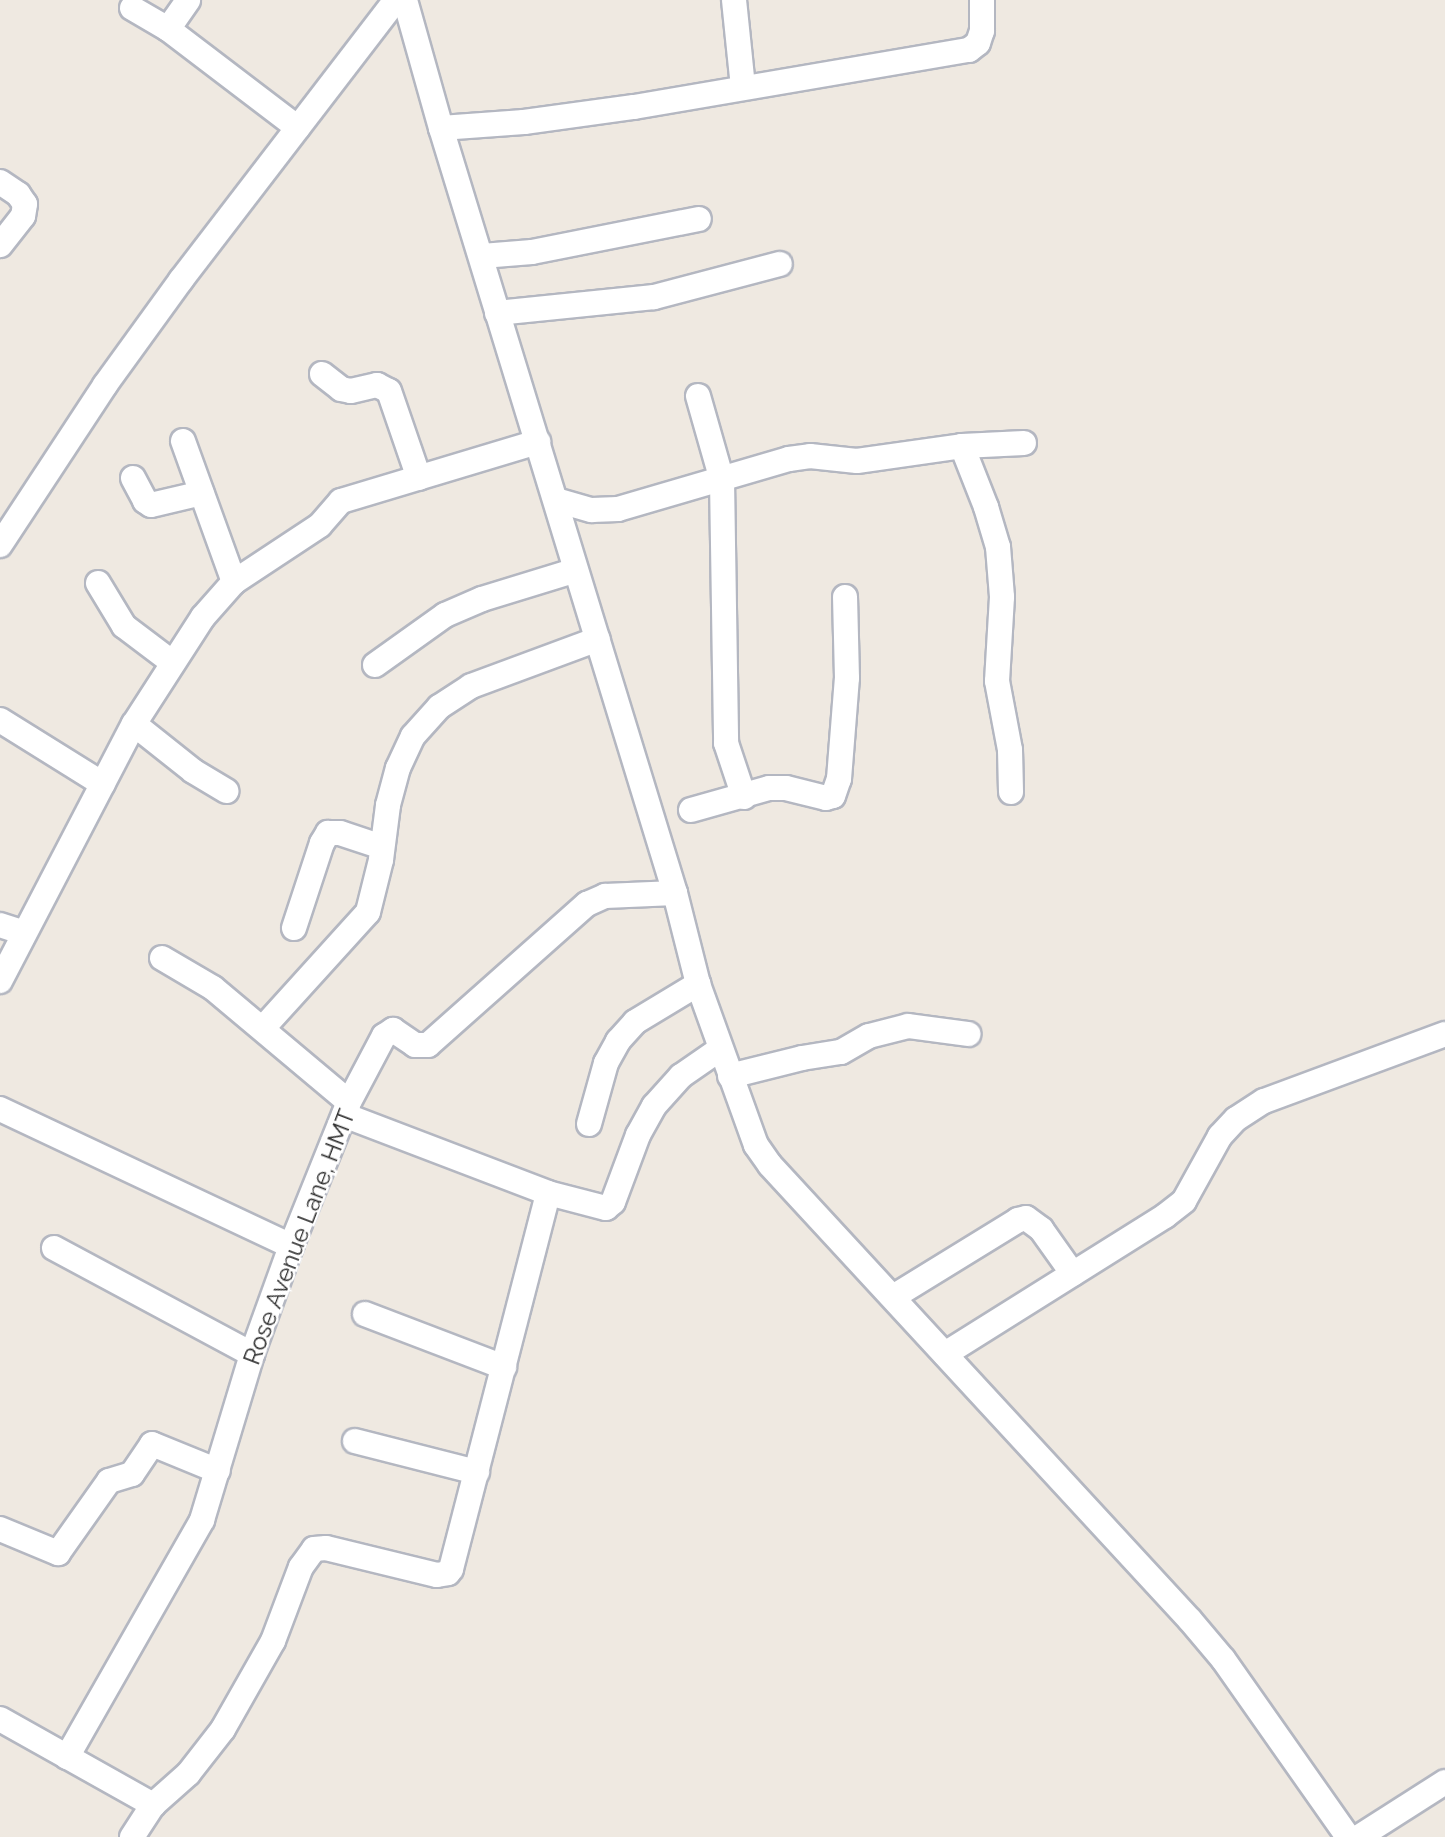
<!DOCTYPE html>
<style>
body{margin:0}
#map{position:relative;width:1445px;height:1837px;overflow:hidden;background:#efe9e1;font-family:Raleway,sans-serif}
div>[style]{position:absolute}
.roads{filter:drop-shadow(2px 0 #b4b7c1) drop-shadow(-2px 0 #b4b7c1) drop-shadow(0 2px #b4b7c1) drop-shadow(0 -2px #b4b7c1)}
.minor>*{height:24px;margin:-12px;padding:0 12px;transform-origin:12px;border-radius:12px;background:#fff}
span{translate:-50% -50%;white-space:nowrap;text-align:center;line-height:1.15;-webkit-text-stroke:5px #fff;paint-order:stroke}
.street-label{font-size:24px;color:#2e2e2e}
</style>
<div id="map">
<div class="roads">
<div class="minor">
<i style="left:405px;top:0;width:133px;rotate:74.3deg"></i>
<i style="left:441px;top:128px;width:800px;rotate:72.99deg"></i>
<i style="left:675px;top:893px;width:94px;rotate:75.8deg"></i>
<i style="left:698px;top:984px;width:171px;rotate:70.2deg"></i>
<i style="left:756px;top:1145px;width:24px;rotate:55deg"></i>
<i style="left:770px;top:1165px;width:619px;rotate:47.29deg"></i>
<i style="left:1190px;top:1620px;width:51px;rotate:49.8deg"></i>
<i style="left:1223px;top:1659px;width:218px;rotate:54.9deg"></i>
<i style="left:734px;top:0;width:87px;rotate:84.1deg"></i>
<i style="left:132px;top:8px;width:42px;rotate:30.3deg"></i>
<i style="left:168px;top:29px;width:163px;rotate:37.3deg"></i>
<i style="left:168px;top:29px;width:35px;rotate:-55deg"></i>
<i style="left:441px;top:128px;width:83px;rotate:-4.1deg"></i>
<i style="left:524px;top:122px;width:111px;rotate:-7.8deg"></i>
<i style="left:634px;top:107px;width:340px;rotate:-9.7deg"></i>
<i style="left:969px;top:50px;width:11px;rotate:-38deg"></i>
<i style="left:978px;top:43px;width:13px;rotate:-72deg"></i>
<i style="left:982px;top:31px;width:31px;rotate:-90deg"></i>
<i style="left:0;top:182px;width:22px;rotate:34deg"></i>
<i style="left:18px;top:194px;width:12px;rotate:55deg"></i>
<i style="left:25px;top:204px;width:12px;rotate:99deg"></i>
<i style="left:23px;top:216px;width:37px;rotate:128deg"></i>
<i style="left:482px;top:256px;width:50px;rotate:-4.6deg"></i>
<i style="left:532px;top:252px;width:170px;rotate:-11.2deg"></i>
<i style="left:497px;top:313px;width:158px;rotate:-5.8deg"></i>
<i style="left:654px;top:297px;width:130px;rotate:-14.7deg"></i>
<i style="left:322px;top:374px;width:24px;rotate:38deg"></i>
<i style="left:341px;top:389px;width:10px;rotate:11deg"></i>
<i style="left:351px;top:391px;width:27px;rotate:-13deg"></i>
<i style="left:377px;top:385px;width:13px;rotate:27deg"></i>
<i style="left:389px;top:391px;width:92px;rotate:71deg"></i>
<i style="left:698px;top:396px;width:87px;rotate:74.1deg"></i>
<i style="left:722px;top:480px;width:263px;rotate:89.1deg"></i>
<i style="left:726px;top:743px;width:57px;rotate:71.6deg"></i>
<i style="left:183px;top:441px;width:150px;rotate:70.1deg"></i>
<i style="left:962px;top:446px;width:66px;rotate:68.5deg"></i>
<i style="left:986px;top:507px;width:42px;rotate:73.3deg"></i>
<i style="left:998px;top:547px;width:50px;rotate:85.4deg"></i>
<i style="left:1002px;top:597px;width:84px;rotate:93.4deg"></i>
<i style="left:997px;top:681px;width:70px;rotate:79.3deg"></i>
<i style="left:1010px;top:750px;width:42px;rotate:88.6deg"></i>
<i style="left:133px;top:478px;width:26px;rotate:62deg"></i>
<i style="left:145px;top:501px;width:7px;rotate:34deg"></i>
<i style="left:151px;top:505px;width:52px;rotate:-13.2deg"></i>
<i style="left:556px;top:500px;width:37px;rotate:16deg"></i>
<i style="left:592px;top:510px;width:26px;rotate:-2deg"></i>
<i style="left:618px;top:509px;width:178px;rotate:-16.3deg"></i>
<i style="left:789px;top:459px;width:21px;rotate:-8deg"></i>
<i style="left:810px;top:456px;width:47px;rotate:6.1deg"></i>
<i style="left:857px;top:461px;width:106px;rotate:-8.1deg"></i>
<i style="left:962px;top:446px;width:62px;rotate:-2.8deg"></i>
<i style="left:0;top:545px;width:191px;rotate:-56.7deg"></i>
<i style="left:105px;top:385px;width:130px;rotate:-54.1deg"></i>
<i style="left:181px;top:280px;width:353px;rotate:-52.5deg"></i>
<i style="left:98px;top:583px;width:50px;rotate:58.8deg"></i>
<i style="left:124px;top:626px;width:61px;rotate:37.1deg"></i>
<i style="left:375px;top:665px;width:86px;rotate:-35.5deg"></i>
<i style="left:445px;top:615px;width:40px;rotate:-23.4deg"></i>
<i style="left:482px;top:599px;width:98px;rotate:-17.1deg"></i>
<i style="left:0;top:720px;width:121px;rotate:31.9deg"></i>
<i style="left:134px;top:724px;width:75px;rotate:38.5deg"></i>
<i style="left:193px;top:771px;width:39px;rotate:31deg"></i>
<i style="left:691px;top:810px;width:81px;rotate:-15.8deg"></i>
<i style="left:769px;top:788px;width:17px"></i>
<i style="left:786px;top:788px;width:41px;rotate:14deg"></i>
<i style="left:826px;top:798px;width:7px;rotate:-16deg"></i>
<i style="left:833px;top:796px;width:18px;rotate:-71deg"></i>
<i style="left:839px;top:779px;width:101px;rotate:-85.5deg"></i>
<i style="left:847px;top:678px;width:81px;rotate:-91.4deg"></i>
<i style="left:0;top:925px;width:25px;rotate:18deg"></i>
<i style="left:294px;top:928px;width:89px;rotate:-71.8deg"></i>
<i style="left:322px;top:843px;width:12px;rotate:-59deg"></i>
<i style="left:328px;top:833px;width:12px"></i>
<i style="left:340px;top:833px;width:44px;rotate:18.4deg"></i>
<i style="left:162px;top:958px;width:59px;rotate:30.5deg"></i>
<i style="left:213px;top:988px;width:177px;rotate:40deg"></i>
<i style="left:0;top:981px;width:290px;rotate:-62.5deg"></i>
<i style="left:134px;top:724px;width:127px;rotate:-57.2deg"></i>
<i style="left:203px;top:617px;width:47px;rotate:-48.5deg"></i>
<i style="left:234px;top:582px;width:103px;rotate:-33.5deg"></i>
<i style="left:320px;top:525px;width:32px;rotate:-49deg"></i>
<i style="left:341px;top:501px;width:206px;rotate:-16.7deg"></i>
<i style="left:263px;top:1028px;width:156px;rotate:-47.8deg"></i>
<i style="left:368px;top:912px;width:54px;rotate:-76deg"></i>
<i style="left:381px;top:860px;width:55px;rotate:-82.7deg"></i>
<i style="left:388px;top:805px;width:38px;rotate:-75deg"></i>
<i style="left:398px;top:768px;width:35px;rotate:-65deg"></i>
<i style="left:413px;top:736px;width:39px;rotate:-48deg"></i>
<i style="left:439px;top:707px;width:38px;rotate:-33deg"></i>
<i style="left:471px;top:686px;width:135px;rotate:-20.3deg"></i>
<i style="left:730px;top:1076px;width:74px;rotate:-14deg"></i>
<i style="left:802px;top:1058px;width:39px;rotate:-9deg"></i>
<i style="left:841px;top:1052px;width:32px;rotate:-30deg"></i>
<i style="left:869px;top:1036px;width:40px;rotate:-14.4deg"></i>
<i style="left:908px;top:1026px;width:61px;rotate:7.6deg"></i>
<i style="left:0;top:1109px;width:322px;rotate:25.2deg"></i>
<i style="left:344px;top:1115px;width:218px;rotate:20.9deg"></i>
<i style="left:548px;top:1193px;width:60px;rotate:14.5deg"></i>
<i style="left:606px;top:1208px;width:9px;rotate:-41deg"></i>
<i style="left:613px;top:1202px;width:72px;rotate:-69.5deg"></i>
<i style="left:638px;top:1135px;width:33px;rotate:-61deg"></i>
<i style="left:654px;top:1106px;width:40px;rotate:-48deg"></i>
<i style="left:681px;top:1076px;width:47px;rotate:-34.7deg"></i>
<i style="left:589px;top:1124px;width:63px;rotate:-74.4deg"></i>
<i style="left:606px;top:1063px;width:25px;rotate:-61deg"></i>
<i style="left:618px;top:1041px;width:25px;rotate:-48deg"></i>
<i style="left:635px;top:1022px;width:74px;rotate:-31.1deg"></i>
<i style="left:54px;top:1248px;width:225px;rotate:28.2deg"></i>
<i style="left:893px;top:1297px;width:147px;rotate:-31.6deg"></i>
<i style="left:1018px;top:1220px;width:8px;rotate:-14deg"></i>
<i style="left:1026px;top:1218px;width:19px;rotate:36deg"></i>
<i style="left:1041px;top:1229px;width:55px;rotate:54.6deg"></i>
<i style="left:365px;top:1314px;width:149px;rotate:20.9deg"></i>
<i style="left:945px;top:1354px;width:260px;rotate:-32.1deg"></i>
<i style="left:1165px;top:1216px;width:24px;rotate:-38deg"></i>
<i style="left:1184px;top:1201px;width:74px;rotate:-61deg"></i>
<i style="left:1220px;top:1136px;width:23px;rotate:-47deg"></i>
<i style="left:1236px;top:1119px;width:33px;rotate:-33deg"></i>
<i style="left:1264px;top:1101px;width:193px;rotate:-20.3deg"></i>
<i style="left:355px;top:1441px;width:126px;rotate:14.3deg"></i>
<i style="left:0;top:1529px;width:63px;rotate:22.5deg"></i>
<i style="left:58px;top:1553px;width:88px;rotate:-54.7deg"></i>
<i style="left:109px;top:1481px;width:24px;rotate:-17deg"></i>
<i style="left:132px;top:1474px;width:36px;rotate:-56deg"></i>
<i style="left:152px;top:1444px;width:71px;rotate:22.2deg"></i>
<i style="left:0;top:1719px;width:176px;rotate:29.3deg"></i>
<i style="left:67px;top:1757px;width:273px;rotate:-60.3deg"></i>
<i style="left:202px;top:1520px;width:173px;rotate:-73.2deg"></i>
<i style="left:252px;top:1354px;width:115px;rotate:-70.1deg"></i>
<i style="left:291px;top:1246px;width:155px;rotate:-68.1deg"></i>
<i style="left:349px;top:1102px;width:75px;rotate:-62.1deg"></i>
<i style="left:384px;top:1036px;width:11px;rotate:-34deg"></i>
<i style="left:393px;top:1030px;width:27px;rotate:34deg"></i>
<i style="left:415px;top:1045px;width:13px"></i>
<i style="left:428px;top:1045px;width:213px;rotate:-41.6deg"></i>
<i style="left:587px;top:904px;width:20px;rotate:-24deg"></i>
<i style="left:605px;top:896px;width:70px;rotate:-2.5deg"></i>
<i style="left:132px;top:1837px;width:38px;rotate:-57deg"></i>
<i style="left:153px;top:1805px;width:47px;rotate:-41.5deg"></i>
<i style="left:188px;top:1774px;width:57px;rotate:-52.1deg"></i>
<i style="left:223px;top:1729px;width:101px;rotate:-60.4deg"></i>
<i style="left:273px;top:1641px;width:79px;rotate:-69.3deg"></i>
<i style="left:301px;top:1567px;width:22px;rotate:-54deg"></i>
<i style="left:314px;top:1549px;width:12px;rotate:-5deg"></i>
<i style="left:326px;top:1548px;width:114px;rotate:13.7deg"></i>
<i style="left:437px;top:1575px;width:11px;rotate:-10deg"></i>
<i style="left:448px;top:1573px;width:5px;rotate:-53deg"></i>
<i style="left:451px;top:1569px;width:388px;rotate:-75.5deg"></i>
<i style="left:1359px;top:1837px;width:102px;rotate:-32.6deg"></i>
</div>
</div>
<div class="street-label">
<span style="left:299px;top:1237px;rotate:-69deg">Rose Avenue Lane, HMT</span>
</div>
</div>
